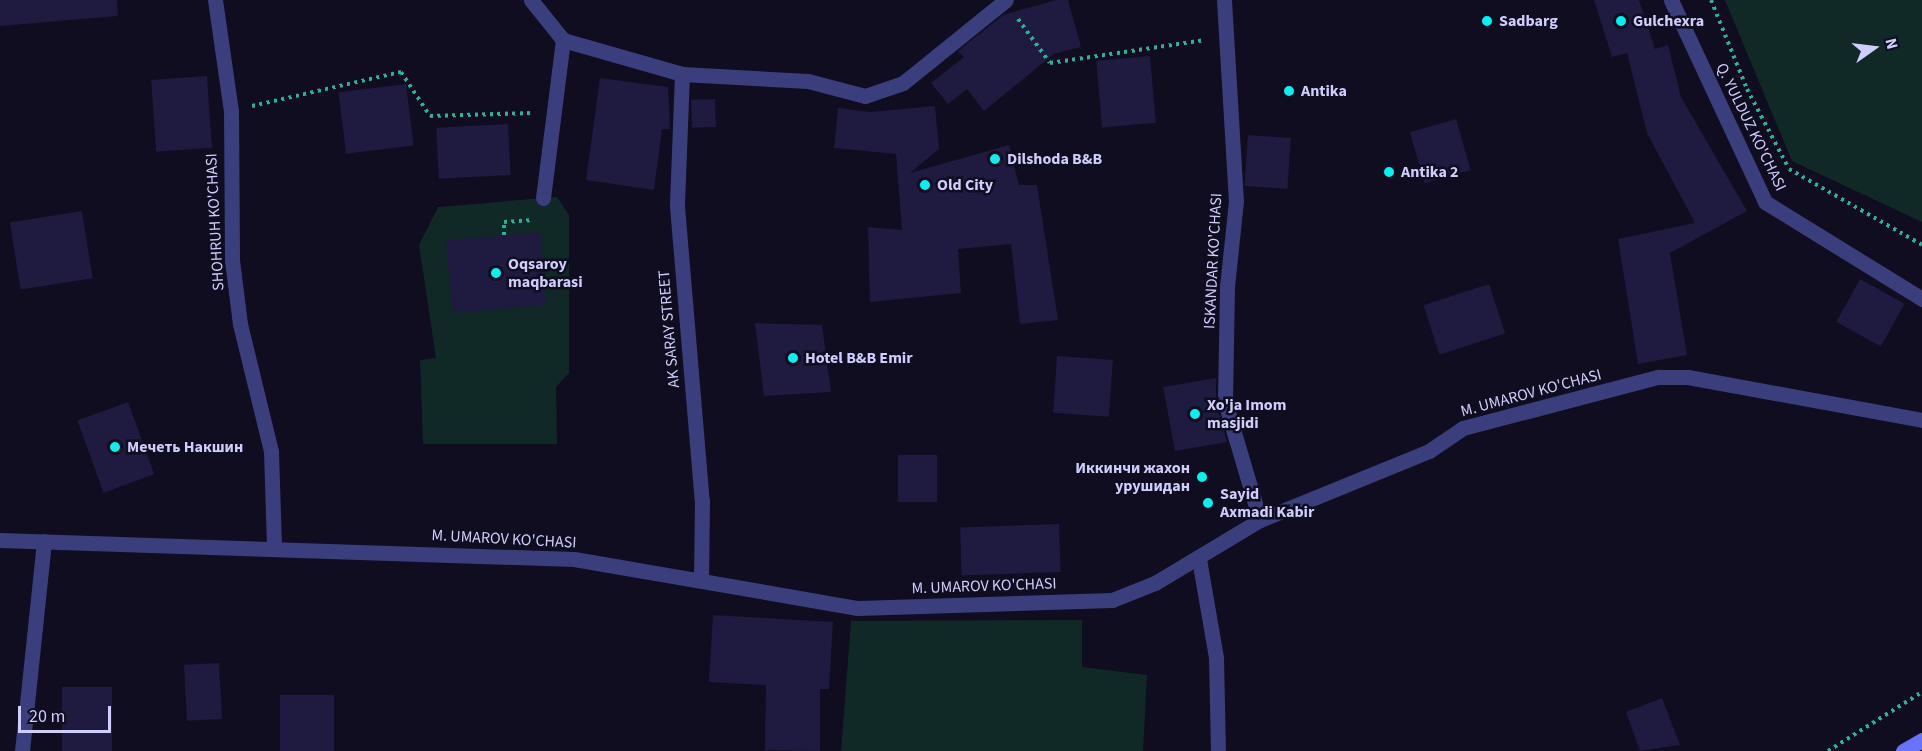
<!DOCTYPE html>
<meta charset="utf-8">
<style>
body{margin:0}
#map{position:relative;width:1922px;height:751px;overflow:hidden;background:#0f0d1f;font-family:"Source Sans 3",sans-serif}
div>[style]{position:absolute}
.green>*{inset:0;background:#112926}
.building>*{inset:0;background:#1e1a40;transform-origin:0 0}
.path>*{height:4px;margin-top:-2px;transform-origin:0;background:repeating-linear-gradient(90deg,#31ad99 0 3px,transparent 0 7.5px)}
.lane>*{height:15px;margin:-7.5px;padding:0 7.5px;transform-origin:7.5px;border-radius:7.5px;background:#3a3e7d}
.street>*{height:15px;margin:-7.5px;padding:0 7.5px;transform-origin:7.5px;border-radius:7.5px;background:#3a3e7d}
.secondary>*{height:15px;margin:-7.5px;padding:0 7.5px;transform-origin:7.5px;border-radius:7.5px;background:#6873fa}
.dots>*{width:16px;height:16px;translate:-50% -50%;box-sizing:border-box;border:3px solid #0f0d1f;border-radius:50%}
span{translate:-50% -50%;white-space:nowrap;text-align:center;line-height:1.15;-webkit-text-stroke:5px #0f0d1f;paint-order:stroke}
.poi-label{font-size:16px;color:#cecdfd;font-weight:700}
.left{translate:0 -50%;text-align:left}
.right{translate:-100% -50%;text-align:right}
.street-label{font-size:16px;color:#cecdfd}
.north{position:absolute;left:1844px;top:18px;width:60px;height:60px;-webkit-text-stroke:4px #0f0d1f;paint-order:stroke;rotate:76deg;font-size:16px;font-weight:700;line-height:24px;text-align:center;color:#cecdfd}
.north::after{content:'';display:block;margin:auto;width:21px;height:27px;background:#cecdfd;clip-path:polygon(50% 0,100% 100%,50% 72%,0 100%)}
.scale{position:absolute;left:18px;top:706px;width:93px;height:27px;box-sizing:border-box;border:3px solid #cecdfd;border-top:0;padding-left:8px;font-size:18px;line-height:21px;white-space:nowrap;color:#cecdfd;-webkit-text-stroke:4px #0f0d1f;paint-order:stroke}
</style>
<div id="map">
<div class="green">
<i style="clip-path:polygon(1725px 0,1922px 0,1922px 222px,1792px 161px)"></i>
<i style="clip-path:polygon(557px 197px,569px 215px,569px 373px,556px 387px,557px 444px,423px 444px,420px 360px,436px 358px,419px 245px,438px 207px)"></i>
<i style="clip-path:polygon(1082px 620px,1082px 667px,1147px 675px,1143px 751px,841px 751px,851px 621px)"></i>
</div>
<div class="building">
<i style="clip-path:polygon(0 0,117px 0,118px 16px,0 26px)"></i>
<i style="clip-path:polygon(1056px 0,1068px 0,1081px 47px,1054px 54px,984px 111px,967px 89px,948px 104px,931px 83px,964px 57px,958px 51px,1003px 15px)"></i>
<i style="clip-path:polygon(1594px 0,1639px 0,1655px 49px,1668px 45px,1681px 97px,1747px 211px,1670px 253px,1687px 355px,1638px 364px,1618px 239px,1695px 223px,1647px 133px,1627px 53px,1612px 57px)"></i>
<i style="left:1150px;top:56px;width:67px;height:54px;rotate:85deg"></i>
<i style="left:207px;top:76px;width:72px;height:56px;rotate:86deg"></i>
<i style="clip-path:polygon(600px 78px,668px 87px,670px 129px,662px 129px,654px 190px,586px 180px)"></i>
<i style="left:406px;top:84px;width:62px;height:68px;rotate:83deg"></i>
<i style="left:715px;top:99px;width:28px;height:24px;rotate:88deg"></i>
<i style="clip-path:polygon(935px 106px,939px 149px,910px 173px,1009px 145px,1019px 185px,1037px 185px,1058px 320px,1020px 324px,1011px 244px,958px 249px,961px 293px,870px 302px,868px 227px,902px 230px,896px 154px,834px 148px,838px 108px,870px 112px)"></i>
<i style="left:1456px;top:119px;width:53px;height:48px;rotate:74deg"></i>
<i style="left:508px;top:124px;width:51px;height:72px;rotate:87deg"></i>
<i style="left:1248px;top:135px;width:43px;height:51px;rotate:4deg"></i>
<i style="left:82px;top:211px;width:68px;height:73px;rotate:81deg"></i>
<i style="left:540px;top:232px;width:73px;height:94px;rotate:85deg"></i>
<i style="left:1860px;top:279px;width:51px;height:49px;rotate:29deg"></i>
<i style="left:1489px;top:284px;width:52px;height:69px;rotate:72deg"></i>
<i style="clip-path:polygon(755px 323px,822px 325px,831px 392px,764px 396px)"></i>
<i style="left:1057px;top:356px;width:56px;height:57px;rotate:4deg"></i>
<i style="clip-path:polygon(1216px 378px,1216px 404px,1227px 442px,1175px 451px,1163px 387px)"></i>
<i style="left:128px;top:402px;width:77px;height:54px;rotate:70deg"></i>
<i style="left:937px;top:455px;width:47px;height:39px;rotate:90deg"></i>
<i style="left:1059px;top:524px;width:48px;height:99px;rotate:88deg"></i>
<i style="clip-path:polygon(713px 615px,833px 622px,829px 689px,820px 689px,820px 751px,765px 750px,766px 685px,709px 682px)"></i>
<i style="left:219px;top:663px;width:56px;height:35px;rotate:87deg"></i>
<i style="left:62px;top:687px;width:50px;height:64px"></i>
<i style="left:280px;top:695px;width:54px;height:56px"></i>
<i style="clip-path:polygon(1662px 698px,1680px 745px,1640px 751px,1626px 712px)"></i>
</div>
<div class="path">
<i style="left:1711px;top:0;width:96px;rotate:68deg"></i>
<i style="left:1747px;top:89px;width:90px;rotate:62.3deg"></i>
<i style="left:1789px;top:169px;width:153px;rotate:29.7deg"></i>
<i style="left:1018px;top:19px;width:54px;rotate:54deg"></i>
<i style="left:1050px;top:63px;width:157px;rotate:-8.4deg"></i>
<i style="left:252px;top:106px;width:153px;rotate:-12.9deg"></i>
<i style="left:401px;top:72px;width:53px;rotate:56.6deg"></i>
<i style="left:430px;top:116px;width:102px;rotate:-1.7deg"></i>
<i style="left:504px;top:235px;width:13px;rotate:-90deg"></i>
<i style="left:504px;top:222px;width:29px;rotate:-4deg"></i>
<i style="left:1828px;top:751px;width:111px;rotate:-32.1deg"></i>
</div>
<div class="lane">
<i style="left:543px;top:198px;width:159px;rotate:-82.8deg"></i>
</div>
<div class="street">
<i style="left:215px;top:0;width:112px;rotate:81.8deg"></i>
<i style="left:231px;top:111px;width:149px;rotate:89.6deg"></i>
<i style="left:232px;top:260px;width:64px;rotate:82.9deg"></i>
<i style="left:240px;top:324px;width:131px;rotate:76.3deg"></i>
<i style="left:271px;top:451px;width:96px;rotate:88.2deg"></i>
<i style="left:531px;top:0;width:51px;rotate:51.3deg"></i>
<i style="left:563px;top:40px;width:124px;rotate:15.9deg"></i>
<i style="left:682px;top:74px;width:126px;rotate:3.2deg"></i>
<i style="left:808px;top:81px;width:59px;rotate:14.7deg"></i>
<i style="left:865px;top:96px;width:40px;rotate:-18.9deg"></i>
<i style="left:903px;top:83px;width:132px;rotate:-38.9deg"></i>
<i style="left:1224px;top:0;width:201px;rotate:86.6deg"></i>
<i style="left:1236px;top:201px;width:85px;rotate:96deg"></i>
<i style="left:1227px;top:286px;width:116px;rotate:91deg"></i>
<i style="left:1225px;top:402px;width:123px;rotate:73.5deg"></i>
<i style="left:1671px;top:0;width:223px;rotate:65deg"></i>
<i style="left:1765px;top:202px;width:185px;rotate:31.7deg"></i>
<i style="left:682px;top:74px;width:132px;rotate:92.2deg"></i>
<i style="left:677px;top:206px;width:296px;rotate:85.2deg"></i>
<i style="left:702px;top:501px;width:79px;rotate:90.7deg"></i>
<i style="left:0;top:540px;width:574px;rotate:1.9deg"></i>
<i style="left:574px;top:559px;width:288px;rotate:9.8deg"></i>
<i style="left:858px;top:608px;width:254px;rotate:-1.8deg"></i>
<i style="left:1112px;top:600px;width:46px;rotate:-21.6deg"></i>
<i style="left:1155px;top:583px;width:122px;rotate:-31deg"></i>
<i style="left:1260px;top:520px;width:183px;rotate:-22.2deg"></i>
<i style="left:1429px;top:451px;width:41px;rotate:-34.1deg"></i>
<i style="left:1463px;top:428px;width:202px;rotate:-14.7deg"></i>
<i style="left:1658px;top:377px;width:30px"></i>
<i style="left:1688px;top:377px;width:238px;rotate:10.4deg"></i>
<i style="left:1199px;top:559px;width:99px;rotate:80.2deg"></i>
<i style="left:1216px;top:657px;width:94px;rotate:88.8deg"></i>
<i style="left:22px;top:751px;width:211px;rotate:-84deg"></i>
</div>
<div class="secondary">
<i style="left:1903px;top:751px;width:22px;rotate:-30deg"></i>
</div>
<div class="dots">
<i style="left:1487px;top:21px;background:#08efef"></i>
<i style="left:1621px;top:21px;background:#08efef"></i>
<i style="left:1289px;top:91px;background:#08efef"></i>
<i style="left:995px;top:159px;background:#08efef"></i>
<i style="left:1389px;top:172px;background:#08efef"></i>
<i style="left:925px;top:185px;background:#08efef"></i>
<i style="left:496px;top:273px;background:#08efef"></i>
<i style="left:793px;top:358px;background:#08efef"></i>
<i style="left:1195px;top:414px;background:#08efef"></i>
<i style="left:115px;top:447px;background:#08efef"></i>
<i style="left:1202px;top:477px;background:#08efef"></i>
<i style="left:1208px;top:503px;background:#08efef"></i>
</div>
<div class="poi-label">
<span class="left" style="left:1499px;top:21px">Sadbarg</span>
<span class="left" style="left:1633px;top:21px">Gulchexra</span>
<span class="left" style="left:1301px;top:91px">Antika</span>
<span class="left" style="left:1007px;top:159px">Dilshoda B&amp;B</span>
<span class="left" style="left:1401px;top:172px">Antika 2</span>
<span class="left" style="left:937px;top:185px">Old City</span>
<span class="left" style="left:508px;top:273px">Oqsaroy<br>maqbarasi</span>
<span class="left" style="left:805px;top:358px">Hotel B&amp;B Emir</span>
<span class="left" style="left:1207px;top:414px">Xo'ja Imom<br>masjidi</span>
<span class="left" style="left:127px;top:447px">Мечеть Накшин</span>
<span class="right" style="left:1190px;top:477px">Иккинчи жахон<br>урушидан</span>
<span class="left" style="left:1220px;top:503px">Sayid<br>Axmadi Kabir</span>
</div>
<div class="street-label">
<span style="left:1751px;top:127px;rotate:64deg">Q. YULDUZ KO'CHASI</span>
<span style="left:215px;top:222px;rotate:-93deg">SHOHRUH KO'CHASI</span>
<span style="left:1213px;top:261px;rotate:-87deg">ISKANDAR KO'CHASI</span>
<span style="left:669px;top:329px;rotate:-95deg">AK SARAY STREET</span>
<span style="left:1531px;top:393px;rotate:-15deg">M. UMAROV KO'CHASI</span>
<span style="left:504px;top:539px;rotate:3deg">M. UMAROV KO'CHASI</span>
<span style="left:984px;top:586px;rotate:-2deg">M. UMAROV KO'CHASI</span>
</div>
<div class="north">N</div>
<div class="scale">20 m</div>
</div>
